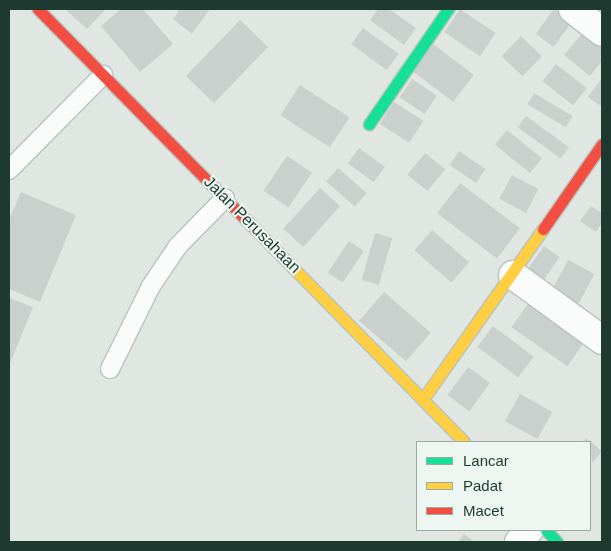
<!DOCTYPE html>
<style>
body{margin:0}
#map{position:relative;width:611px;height:551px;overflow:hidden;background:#e0e7e3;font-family:Helvetica,sans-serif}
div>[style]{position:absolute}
.building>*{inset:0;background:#cad0cd;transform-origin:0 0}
.roads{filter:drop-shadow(1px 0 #b9c4bf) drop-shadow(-1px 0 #b9c4bf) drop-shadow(0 1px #b9c4bf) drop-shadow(0 -1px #b9c4bf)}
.lane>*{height:18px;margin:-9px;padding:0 9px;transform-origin:9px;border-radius:9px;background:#fafbfb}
.street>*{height:28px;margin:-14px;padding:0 14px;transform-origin:14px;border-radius:14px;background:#fafbfb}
.fast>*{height:11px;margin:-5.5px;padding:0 5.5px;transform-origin:5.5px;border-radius:5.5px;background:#16e098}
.slow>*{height:11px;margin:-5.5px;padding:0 5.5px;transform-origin:5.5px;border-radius:5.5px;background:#ffcf43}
.jam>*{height:11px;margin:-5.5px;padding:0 5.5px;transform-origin:5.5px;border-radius:5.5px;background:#f24e42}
span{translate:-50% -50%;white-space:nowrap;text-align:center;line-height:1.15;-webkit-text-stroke:4px #edf6f1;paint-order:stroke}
.street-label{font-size:16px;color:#1e3930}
.frame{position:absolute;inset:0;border:10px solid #1e3930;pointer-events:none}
.legend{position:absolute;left:416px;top:441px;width:175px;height:90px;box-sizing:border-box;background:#edf6f1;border:1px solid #9aaaa4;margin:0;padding:6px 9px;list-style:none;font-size:15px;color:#1e3930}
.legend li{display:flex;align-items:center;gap:10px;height:25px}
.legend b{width:25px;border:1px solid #9aaaa4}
</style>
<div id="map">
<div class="building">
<i style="clip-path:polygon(65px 9px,106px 9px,87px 29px)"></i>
<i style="clip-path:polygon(121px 9px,143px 9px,173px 44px,140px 72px,101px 26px)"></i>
<i style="clip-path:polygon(180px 9px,210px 9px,192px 34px,173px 19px)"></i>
<i style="clip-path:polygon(378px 9px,389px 9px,416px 28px,404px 45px,370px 20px)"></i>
<i style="left:460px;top:9px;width:43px;height:28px;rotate:34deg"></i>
<i style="left:554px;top:9px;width:22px;height:31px;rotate:36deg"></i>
<i style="left:240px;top:20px;width:39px;height:78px;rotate:44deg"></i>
<i style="left:363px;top:28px;width:44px;height:20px;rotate:36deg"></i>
<i style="clip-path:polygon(585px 30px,602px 44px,602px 61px,590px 76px,564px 55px)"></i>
<i style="left:521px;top:36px;width:29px;height:28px;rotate:44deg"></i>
<i style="left:433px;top:44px;width:51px;height:34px;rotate:37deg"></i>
<i style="left:556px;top:64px;width:39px;height:22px;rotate:38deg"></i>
<i style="clip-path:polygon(602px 78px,602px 107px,588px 97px)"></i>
<i style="left:412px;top:79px;width:30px;height:22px;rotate:34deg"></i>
<i style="left:300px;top:85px;width:59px;height:36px;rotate:33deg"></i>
<i style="left:534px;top:93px;width:45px;height:13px;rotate:31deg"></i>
<i style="left:394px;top:102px;width:35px;height:26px;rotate:33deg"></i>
<i style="left:526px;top:116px;width:53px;height:14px;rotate:36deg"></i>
<i style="left:507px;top:130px;width:45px;height:19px;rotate:39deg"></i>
<i style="left:359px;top:148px;width:32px;height:19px;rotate:36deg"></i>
<i style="left:459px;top:151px;width:32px;height:17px;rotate:34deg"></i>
<i style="left:425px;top:153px;width:26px;height:28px;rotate:39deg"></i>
<i style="left:287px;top:156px;width:30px;height:42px;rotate:34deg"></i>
<i style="left:338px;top:168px;width:38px;height:18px;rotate:41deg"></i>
<i style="left:512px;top:175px;width:30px;height:27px;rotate:28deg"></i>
<i style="left:460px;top:183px;width:75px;height:38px;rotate:37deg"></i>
<i style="left:320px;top:188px;width:27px;height:55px;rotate:42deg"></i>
<i style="clip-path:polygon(21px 192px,76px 215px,40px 302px,9px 289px,9px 220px)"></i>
<i style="clip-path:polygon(591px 206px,602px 213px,602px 223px,596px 232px,580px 221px)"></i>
<i style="left:432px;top:230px;width:49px;height:27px;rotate:41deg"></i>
<i style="left:375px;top:233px;width:18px;height:49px;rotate:16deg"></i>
<i style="left:349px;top:241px;width:18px;height:38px;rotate:34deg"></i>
<i style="left:544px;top:246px;width:19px;height:33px;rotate:35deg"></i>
<i style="left:568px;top:260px;width:30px;height:36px;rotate:28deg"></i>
<i style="left:384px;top:292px;width:62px;height:38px;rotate:41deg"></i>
<i style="clip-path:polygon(9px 298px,33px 307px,9px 366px)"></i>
<i style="left:530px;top:301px;width:68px;height:32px;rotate:35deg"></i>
<i style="left:493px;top:326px;width:51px;height:26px;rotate:37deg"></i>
<i style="left:468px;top:367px;width:27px;height:35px;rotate:36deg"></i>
<i style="left:520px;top:394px;width:37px;height:31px;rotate:29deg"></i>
<i style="clip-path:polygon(586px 438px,602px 451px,592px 463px,590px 442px,582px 442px)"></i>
<i style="clip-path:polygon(464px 534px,474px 542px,458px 542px)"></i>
</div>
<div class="roads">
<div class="lane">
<i style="left:9px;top:170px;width:134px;rotate:-45.3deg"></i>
<i style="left:110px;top:369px;width:93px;rotate:-63.7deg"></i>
<i style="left:151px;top:286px;width:48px;rotate:-56deg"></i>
<i style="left:178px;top:246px;width:67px;rotate:-45.6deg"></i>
</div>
<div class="street">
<i style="left:573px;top:9px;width:37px;rotate:38deg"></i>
<i style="left:513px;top:275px;width:110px;rotate:36.1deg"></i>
<i style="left:519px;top:542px;width:16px;rotate:-50deg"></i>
</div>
<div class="fast">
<i style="left:369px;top:124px;width:140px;rotate:-55.5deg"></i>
<i style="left:546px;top:530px;width:16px;rotate:47deg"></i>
</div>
<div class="slow">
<i style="left:255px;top:229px;width:298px;rotate:45.5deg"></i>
<i style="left:423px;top:399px;width:208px;rotate:-54.8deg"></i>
</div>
<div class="jam">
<i style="left:38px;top:9px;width:309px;rotate:45.4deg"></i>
<i style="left:543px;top:229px;width:103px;rotate:-55.2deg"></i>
</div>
</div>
<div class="street-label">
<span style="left:252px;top:225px;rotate:45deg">Jalan Perusahaan</span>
</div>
<div class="frame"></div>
<ul class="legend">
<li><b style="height:6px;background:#16e098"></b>Lancar</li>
<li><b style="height:6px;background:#ffcf43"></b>Padat</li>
<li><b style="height:6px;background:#f24e42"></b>Macet</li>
</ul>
</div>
